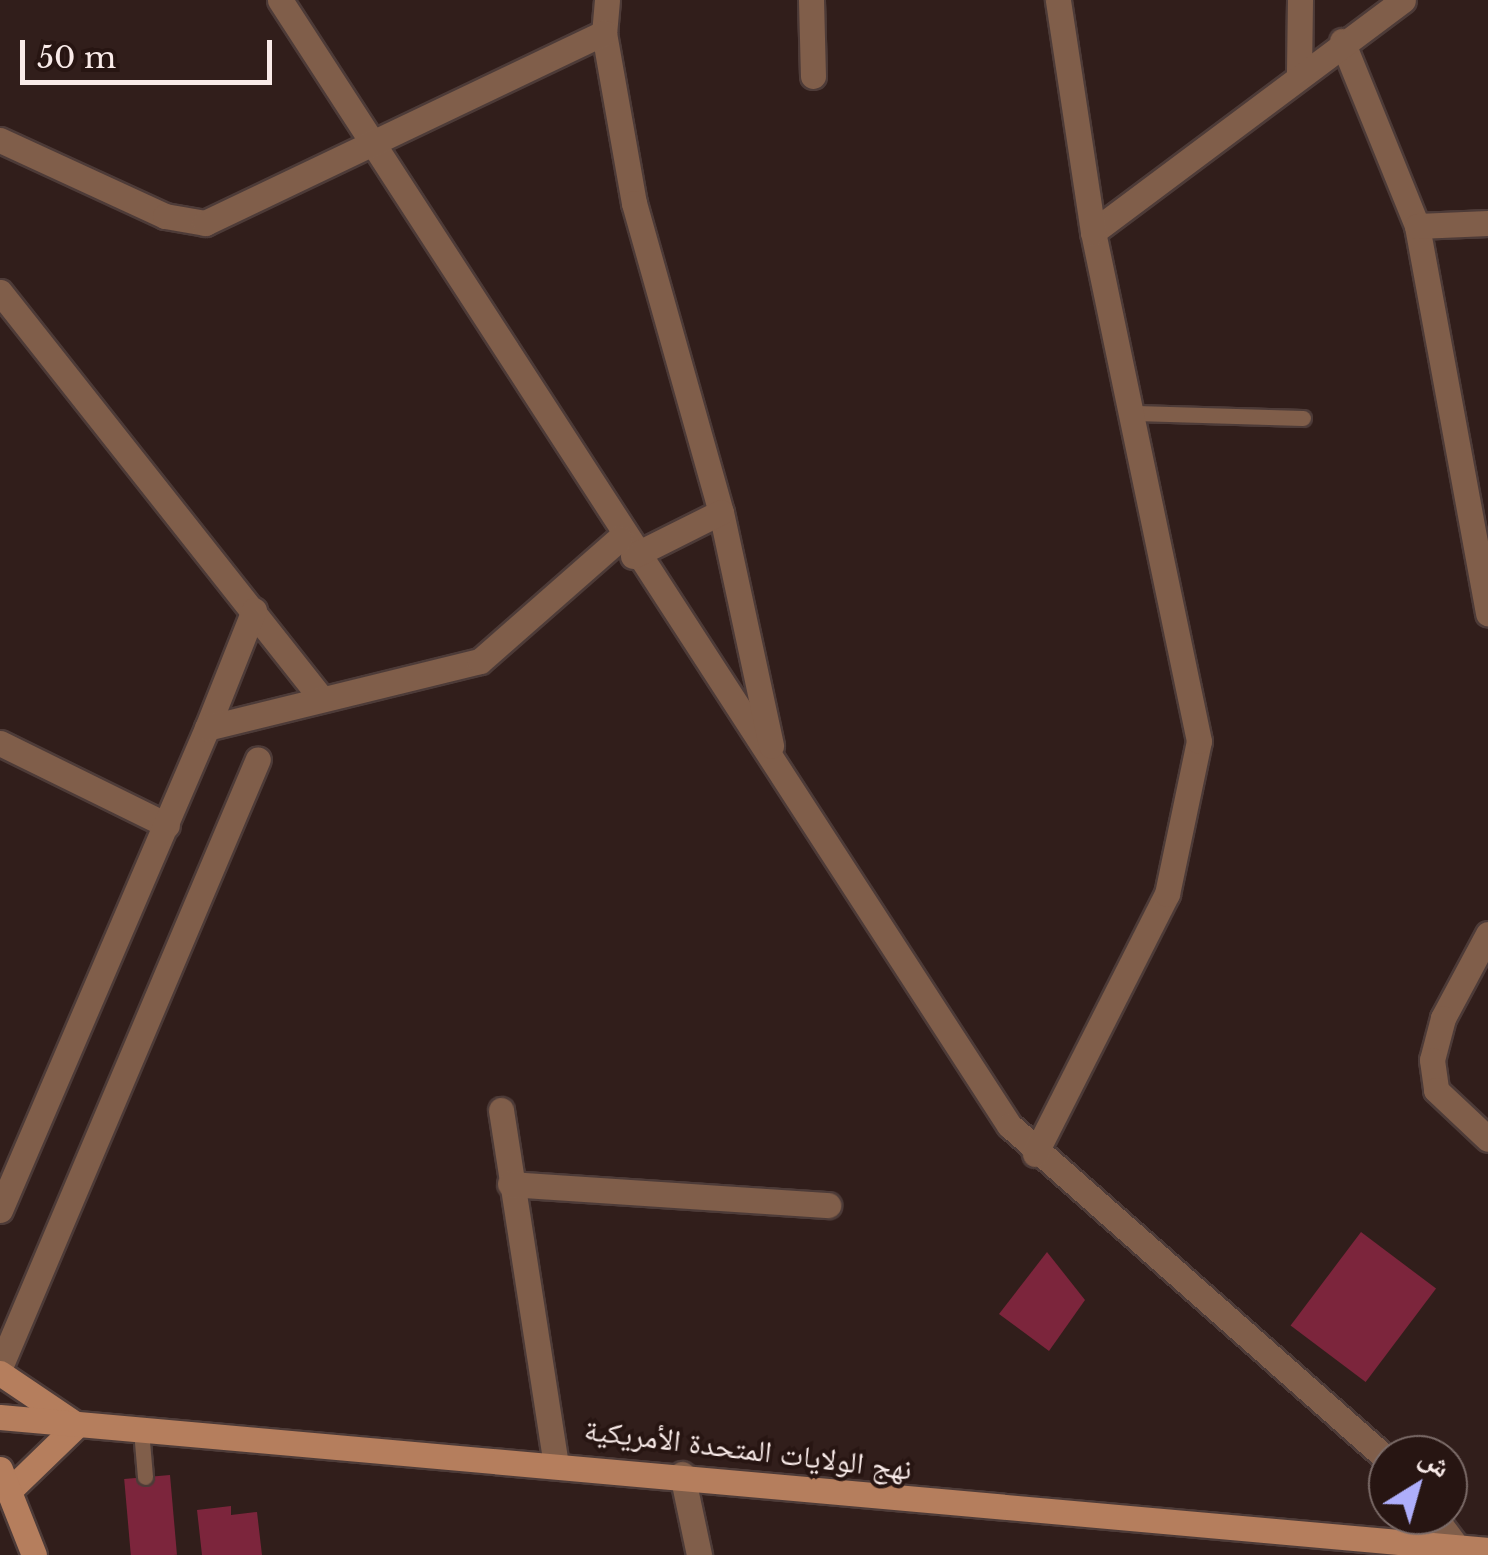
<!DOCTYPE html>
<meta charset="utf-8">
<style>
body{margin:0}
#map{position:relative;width:1488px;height:1555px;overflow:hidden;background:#311e1b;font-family:"Libre Baskerville","Noto Naskh Arabic",serif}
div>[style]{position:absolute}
.building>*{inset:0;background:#7c253c;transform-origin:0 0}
.roads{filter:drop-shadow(2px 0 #4d3b38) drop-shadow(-2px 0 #4d3b38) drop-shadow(0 2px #4d3b38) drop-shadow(0 -2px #4d3b38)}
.lane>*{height:15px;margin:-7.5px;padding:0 7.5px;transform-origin:7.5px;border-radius:7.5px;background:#805e4a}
.street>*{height:25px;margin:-12.5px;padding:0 12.5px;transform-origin:12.5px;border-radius:12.5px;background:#805e4a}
.secondary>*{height:25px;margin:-12.5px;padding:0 12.5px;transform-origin:12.5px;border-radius:12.5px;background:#b57e5d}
span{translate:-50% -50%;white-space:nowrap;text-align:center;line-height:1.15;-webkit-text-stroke:8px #271512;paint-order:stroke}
.street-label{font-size:30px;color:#f9ebe9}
.north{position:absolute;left:1368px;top:1435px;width:100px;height:100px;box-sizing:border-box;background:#271512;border:2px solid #7b6b68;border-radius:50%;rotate:37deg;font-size:28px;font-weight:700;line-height:40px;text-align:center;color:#f9ebe9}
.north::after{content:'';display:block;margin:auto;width:35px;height:45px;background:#aeaefb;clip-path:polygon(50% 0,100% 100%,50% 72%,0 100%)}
.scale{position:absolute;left:20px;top:40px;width:252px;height:45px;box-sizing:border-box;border:5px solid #f9ebe9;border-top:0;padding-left:12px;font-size:30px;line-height:35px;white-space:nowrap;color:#f9ebe9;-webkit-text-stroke:8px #271512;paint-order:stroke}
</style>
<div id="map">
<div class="building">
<i style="left:1361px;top:1232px;width:94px;height:117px;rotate:37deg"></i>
<i style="clip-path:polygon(1047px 1252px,1085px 1300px,1049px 1351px,999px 1314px)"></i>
<i style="left:170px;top:1475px;width:80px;height:46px;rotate:85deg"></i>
<i style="clip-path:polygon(231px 1506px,231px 1515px,257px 1512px,262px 1555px,202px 1555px,197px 1510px)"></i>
</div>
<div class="roads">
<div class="lane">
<i style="left:1135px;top:413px;width:168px;rotate:1.7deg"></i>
<i style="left:141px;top:1430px;width:47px;rotate:85.1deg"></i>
</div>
<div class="street">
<i style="left:280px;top:0;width:1341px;rotate:57.06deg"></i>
<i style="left:1009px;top:1125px;width:506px;rotate:41.47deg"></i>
<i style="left:607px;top:0;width:33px;rotate:95deg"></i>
<i style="left:604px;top:33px;width:173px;rotate:80deg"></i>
<i style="left:634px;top:203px;width:321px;rotate:74.3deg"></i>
<i style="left:721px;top:512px;width:239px;rotate:77.9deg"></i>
<i style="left:811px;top:0;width:76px;rotate:88.5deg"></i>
<i style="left:1342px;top:41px;width:200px;rotate:67.9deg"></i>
<i style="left:1417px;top:226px;width:394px;rotate:79.6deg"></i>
<i style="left:1299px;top:72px;width:72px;rotate:-89.2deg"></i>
<i style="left:0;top:140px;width:182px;rotate:24.7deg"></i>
<i style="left:165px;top:216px;width:41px;rotate:9.9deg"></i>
<i style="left:205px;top:223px;width:442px;rotate:-25.5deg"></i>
<i style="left:1417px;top:226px;width:71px;rotate:-2.4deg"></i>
<i style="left:1093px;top:232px;width:387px;rotate:-36.8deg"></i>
<i style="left:0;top:292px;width:518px;rotate:51.67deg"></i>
<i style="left:633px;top:556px;width:98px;rotate:-26.6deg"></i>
<i style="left:207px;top:728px;width:127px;rotate:-68.3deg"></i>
<i style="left:0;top:743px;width:186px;rotate:26.2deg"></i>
<i style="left:1488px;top:934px;width:95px;rotate:118.2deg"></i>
<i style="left:1443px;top:1018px;width:43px;rotate:104.7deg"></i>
<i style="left:1432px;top:1060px;width:30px;rotate:82deg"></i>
<i style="left:1436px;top:1090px;width:71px;rotate:43.3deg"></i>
<i style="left:501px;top:1110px;width:354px;rotate:81.2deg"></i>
<i style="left:1035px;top:1154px;width:292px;rotate:-63.1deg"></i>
<i style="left:1167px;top:894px;width:156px;rotate:-78.2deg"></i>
<i style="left:1199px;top:741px;width:520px;rotate:-101.76deg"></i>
<i style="left:1093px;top:232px;width:235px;rotate:-98.6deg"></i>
<i style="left:510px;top:1184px;width:319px;rotate:3.8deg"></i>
<i style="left:0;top:1210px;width:525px;rotate:-66.76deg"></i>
<i style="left:207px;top:728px;width:281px;rotate:-13.8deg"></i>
<i style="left:480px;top:661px;width:186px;rotate:-41.3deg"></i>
<i style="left:0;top:1367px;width:660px;rotate:-67.01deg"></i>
<i style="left:682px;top:1474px;width:83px;rotate:78.1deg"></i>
<i style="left:1433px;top:1515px;width:40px;rotate:53deg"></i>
</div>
<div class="secondary">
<i style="left:0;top:1373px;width:93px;rotate:34deg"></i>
<i style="left:77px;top:1425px;width:95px;rotate:135.9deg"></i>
<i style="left:0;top:1417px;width:1494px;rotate:5.11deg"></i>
<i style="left:0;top:1469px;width:92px;rotate:68.4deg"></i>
</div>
</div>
<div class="street-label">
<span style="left:748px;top:1450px;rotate:7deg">نهج الولايات المتحدة الأمريكية</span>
</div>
<div class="north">ش</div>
<div class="scale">50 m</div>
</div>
